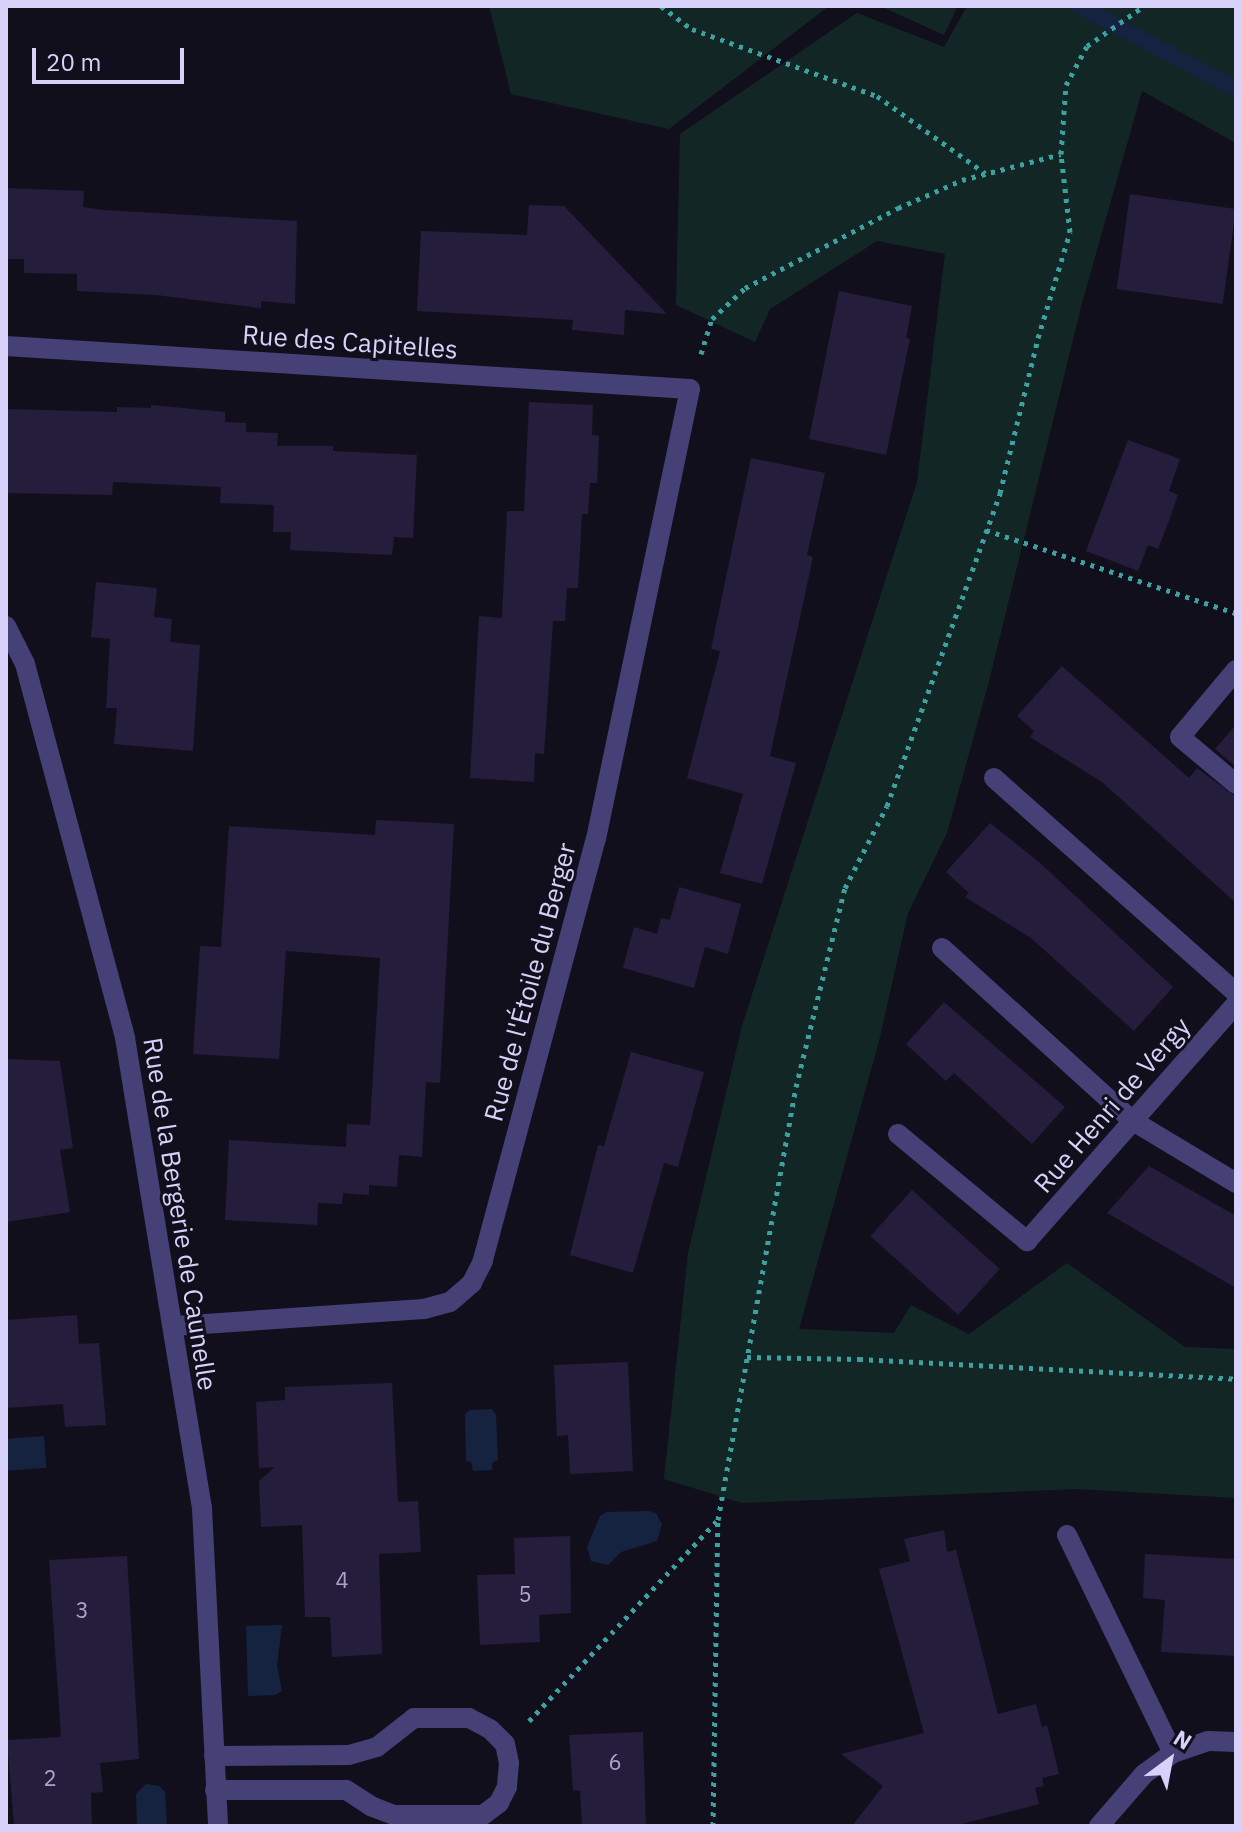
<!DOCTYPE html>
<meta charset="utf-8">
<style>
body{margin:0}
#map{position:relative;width:1242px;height:1832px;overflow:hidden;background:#120f1d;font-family:"IBM Plex Sans",sans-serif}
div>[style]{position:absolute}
.green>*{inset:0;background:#132626}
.water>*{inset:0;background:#152341;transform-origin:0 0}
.stream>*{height:16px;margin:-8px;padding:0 8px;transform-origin:8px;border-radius:8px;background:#152341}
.building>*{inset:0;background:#251d3c;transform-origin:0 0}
.path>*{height:5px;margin-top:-2.5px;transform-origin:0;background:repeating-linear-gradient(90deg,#3da0a1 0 4px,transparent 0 10px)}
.minor>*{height:20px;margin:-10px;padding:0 10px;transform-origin:10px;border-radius:10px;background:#454076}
span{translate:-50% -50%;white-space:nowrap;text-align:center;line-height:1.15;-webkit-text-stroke:6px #120f1d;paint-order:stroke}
.number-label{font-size:22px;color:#aba4ca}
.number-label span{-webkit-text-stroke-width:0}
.street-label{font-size:26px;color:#d8d1f9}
.frame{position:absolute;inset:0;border:8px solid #d8d1f9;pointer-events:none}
.north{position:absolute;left:1130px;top:1720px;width:80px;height:80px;-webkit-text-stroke:6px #120f1d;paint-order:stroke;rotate:32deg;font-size:22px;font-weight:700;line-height:32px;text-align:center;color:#d8d1f9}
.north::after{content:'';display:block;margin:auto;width:28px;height:36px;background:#d8d1f9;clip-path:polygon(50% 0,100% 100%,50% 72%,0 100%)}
.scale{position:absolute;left:32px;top:48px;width:152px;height:36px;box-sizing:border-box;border:4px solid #d8d1f9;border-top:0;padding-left:10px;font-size:24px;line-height:28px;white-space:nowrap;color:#d8d1f9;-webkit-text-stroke:6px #120f1d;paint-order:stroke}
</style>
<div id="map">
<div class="green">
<i style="clip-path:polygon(489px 6px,829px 6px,669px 129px,511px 94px)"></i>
<i style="clip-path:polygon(880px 6px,958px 6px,944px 35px)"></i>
<i style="clip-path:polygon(967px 6px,1236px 6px,1236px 143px,1142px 91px,1082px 303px,988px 685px,947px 833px,908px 913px,879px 1041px,799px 1329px,894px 1333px,911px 1305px,969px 1334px,1067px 1263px,1185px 1347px,1236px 1349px,1236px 1498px,1076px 1489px,742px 1503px,664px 1479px,688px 1253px,742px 1026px,917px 482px,945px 254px,877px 241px,770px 309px,755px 342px,676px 305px,680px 134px,857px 13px,944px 47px)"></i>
</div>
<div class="water">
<i style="clip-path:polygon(470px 1410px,492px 1409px,496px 1415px,498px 1460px,492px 1463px,492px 1470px,473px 1471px,471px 1462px,466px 1461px,465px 1414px)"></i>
<i style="left:44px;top:1436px;width:32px;height:38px;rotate:86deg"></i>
<i style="clip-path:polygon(649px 1511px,656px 1513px,662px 1524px,657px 1541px,621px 1552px,608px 1565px,591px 1561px,587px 1547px,600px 1516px,606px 1512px)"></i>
<i style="clip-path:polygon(282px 1625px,277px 1665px,282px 1691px,275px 1695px,248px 1696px,246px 1626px)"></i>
<i style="clip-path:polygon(146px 1784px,159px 1786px,165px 1792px,167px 1826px,137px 1826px,136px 1794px)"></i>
</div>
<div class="stream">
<i style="left:1079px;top:6px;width:178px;rotate:27.9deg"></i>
</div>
<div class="building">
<i style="clip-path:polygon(6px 188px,84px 191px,83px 207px,103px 210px,297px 221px,295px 304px,261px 301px,261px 308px,156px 295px,77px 291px,77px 274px,24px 273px,24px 259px,6px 259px)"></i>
<i style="left:1130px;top:194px;width:107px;height:96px;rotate:8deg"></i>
<i style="clip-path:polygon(529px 205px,564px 206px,667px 314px,625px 310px,624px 335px,572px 330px,573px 320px,417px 311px,421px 231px,527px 235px)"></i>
<i style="clip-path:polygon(839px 291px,912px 306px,906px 338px,910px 339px,886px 455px,809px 439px)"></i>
<i style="clip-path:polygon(529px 402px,593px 405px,592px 435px,599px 436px,597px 483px,590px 483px,588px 514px,582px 514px,578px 588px,567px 588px,565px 621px,553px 621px,544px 754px,535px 753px,534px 782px,470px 778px,479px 616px,502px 618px,507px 511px,524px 511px)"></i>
<i style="clip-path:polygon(151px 405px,225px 412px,225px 422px,246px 423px,246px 432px,278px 433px,277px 446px,333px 446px,333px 451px,417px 455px,413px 538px,394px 537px,392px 555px,290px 550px,291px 532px,273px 532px,274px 505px,220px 503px,221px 487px,113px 482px,112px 495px,6px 493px,6px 409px,117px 412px,117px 407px,151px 408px)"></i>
<i style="clip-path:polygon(1128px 440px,1180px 459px,1169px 491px,1178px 495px,1170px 518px,1158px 549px,1148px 545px,1138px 571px,1086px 551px)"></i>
<i style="clip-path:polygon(751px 458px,825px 473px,807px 555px,813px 557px,770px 756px,796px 763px,762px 884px,720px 873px,743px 794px,687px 778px,720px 651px,711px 649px)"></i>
<i style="clip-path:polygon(96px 582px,157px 588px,154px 617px,172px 619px,170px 642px,200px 645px,193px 751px,114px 744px,117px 708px,106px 708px,110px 639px,91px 637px)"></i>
<i style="clip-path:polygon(1062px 666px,1189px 778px,1197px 768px,1236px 797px,1236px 903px,1102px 782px,1030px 737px,1034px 731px,1017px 716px)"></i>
<i style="clip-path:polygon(1236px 725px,1236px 767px,1215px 749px)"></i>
<i style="clip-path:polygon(376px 820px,454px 824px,440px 1083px,426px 1082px,422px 1157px,399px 1155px,397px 1187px,369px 1185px,369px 1195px,343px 1193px,342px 1204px,318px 1203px,317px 1225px,225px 1220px,229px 1140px,346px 1147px,347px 1124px,370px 1125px,380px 958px,286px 951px,279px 1059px,193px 1054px,200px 946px,221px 947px,229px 826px,375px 835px)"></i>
<i style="clip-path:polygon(990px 823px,1039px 862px,1173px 987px,1134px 1031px,1031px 938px,965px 897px,969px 893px,946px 872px)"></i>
<i style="clip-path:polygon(679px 887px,741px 904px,728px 954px,705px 947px,694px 988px,623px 968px,634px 927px,657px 934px,661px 918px,670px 920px)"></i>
<i style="clip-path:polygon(944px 1002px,1065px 1107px,1032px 1144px,954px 1073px,946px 1081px,906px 1044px)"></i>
<i style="clip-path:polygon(631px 1052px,704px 1072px,678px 1167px,664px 1163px,633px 1273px,570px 1255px,598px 1145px,604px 1146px)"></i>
<i style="clip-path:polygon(6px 1059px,60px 1061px,73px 1148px,60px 1150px,70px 1212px,6px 1222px)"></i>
<i style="clip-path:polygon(1149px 1166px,1236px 1216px,1236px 1288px,1107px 1213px)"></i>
<i style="left:912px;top:1190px;width:118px;height:62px;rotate:42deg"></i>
<i style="clip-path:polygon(77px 1315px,79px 1344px,99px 1343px,106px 1425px,65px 1427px,63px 1404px,6px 1408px,6px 1320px)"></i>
<i style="clip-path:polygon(628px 1362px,633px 1471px,570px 1474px,568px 1435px,557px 1436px,554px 1365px)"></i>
<i style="clip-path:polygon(392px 1383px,398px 1502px,418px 1501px,421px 1552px,379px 1554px,382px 1654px,332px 1657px,330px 1617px,305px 1617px,302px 1525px,261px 1527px,259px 1481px,275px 1467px,259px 1468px,256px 1402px,285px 1400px,285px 1387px)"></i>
<i style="clip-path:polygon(944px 1530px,947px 1552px,956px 1550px,998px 1714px,1036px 1704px,1042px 1727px,1047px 1725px,1059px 1774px,1042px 1778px,1044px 1786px,1035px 1788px,1039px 1804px,954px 1826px,852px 1826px,883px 1786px,841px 1754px,924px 1733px,879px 1569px,910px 1561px,904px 1539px)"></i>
<i style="clip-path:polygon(570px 1536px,571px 1613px,539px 1615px,540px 1642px,480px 1645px,477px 1575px,515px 1574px,514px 1538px)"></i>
<i style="clip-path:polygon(1145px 1554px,1236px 1559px,1236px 1656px,1161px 1652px,1165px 1600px,1143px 1598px)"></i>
<i style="clip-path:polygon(127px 1556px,139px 1759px,100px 1763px,103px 1792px,91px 1793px,92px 1826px,14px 1826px,7px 1740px,61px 1737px,49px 1560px)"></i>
<i style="clip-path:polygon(643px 1732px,646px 1826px,582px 1826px,580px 1791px,573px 1790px,569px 1735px)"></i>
</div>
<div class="path">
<i style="left:661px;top:6px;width:39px;rotate:37deg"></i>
<i style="left:692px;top:29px;width:197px;rotate:19.9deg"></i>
<i style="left:877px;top:96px;width:133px;rotate:35.5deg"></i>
<i style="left:701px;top:354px;width:37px;rotate:-73deg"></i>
<i style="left:712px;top:319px;width:45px;rotate:-43.2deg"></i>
<i style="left:745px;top:288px;width:173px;rotate:-27.6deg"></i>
<i style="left:898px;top:208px;width:70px;rotate:-23.6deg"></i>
<i style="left:962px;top:180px;width:102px;rotate:-14.7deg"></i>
<i style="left:986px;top:530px;width:263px;rotate:18.4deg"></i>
<i style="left:747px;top:1357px;width:112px;rotate:1deg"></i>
<i style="left:859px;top:1359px;width:378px;rotate:3deg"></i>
<i style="left:529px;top:1721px;width:274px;rotate:-46.8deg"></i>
<i style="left:713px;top:1826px;width:306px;rotate:-89.1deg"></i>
<i style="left:718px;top:1520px;width:440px;rotate:-79.8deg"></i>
<i style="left:796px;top:1087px;width:205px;rotate:-76.2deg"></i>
<i style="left:845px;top:888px;width:92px;rotate:-62.9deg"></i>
<i style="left:887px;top:806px;width:333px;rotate:-70.1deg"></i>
<i style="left:1000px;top:493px;width:160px;rotate:-76.2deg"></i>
<i style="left:1038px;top:338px;width:111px;rotate:-73.2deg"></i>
<i style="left:1070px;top:232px;width:79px;rotate:-96.6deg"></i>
<i style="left:1061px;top:154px;width:69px;rotate:-85.9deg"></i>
<i style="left:1066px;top:85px;width:44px;rotate:-61.7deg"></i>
<i style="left:1087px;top:46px;width:70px;rotate:-35.1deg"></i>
</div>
<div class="minor">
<i style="left:6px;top:346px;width:685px;rotate:3.6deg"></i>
<i style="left:690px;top:389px;width:459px;rotate:101.8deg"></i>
<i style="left:596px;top:838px;width:438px;rotate:105deg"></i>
<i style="left:483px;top:1261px;width:25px;rotate:117deg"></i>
<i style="left:472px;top:1283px;width:29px;rotate:139deg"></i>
<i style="left:450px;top:1302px;width:27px;rotate:165deg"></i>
<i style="left:424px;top:1309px;width:252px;rotate:176.1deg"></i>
<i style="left:6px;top:626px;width:42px;rotate:63.4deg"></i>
<i style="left:25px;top:664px;width:387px;rotate:75deg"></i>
<i style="left:125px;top:1038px;width:476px;rotate:80.7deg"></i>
<i style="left:202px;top:1508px;width:318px;rotate:87.1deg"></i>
<i style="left:1236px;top:670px;width:87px;rotate:129.9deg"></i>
<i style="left:1180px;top:737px;width:73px;rotate:40deg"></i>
<i style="left:994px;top:778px;width:324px;rotate:41.6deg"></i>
<i style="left:942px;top:948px;width:258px;rotate:42.2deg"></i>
<i style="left:1133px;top:1121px;width:120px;rotate:31deg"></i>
<i style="left:898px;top:1134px;width:168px;rotate:39.7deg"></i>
<i style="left:1027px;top:1241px;width:316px;rotate:-48.6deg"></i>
<i style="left:1067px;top:1535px;width:242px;rotate:64.1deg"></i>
<i style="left:214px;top:1756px;width:135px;rotate:-0.4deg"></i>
<i style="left:349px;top:1755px;width:29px;rotate:-16deg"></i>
<i style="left:377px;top:1747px;width:47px;rotate:-38.1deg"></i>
<i style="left:414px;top:1718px;width:55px"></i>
<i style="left:469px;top:1718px;width:24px;rotate:28deg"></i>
<i style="left:490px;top:1729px;width:21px;rotate:45deg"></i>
<i style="left:505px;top:1744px;width:19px;rotate:78deg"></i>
<i style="left:509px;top:1763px;width:24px;rotate:95deg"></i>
<i style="left:507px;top:1787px;width:18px;rotate:117deg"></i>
<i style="left:499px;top:1803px;width:20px;rotate:143deg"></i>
<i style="left:483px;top:1815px;width:89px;rotate:180deg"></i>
<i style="left:394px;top:1815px;width:25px;rotate:-159deg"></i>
<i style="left:371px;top:1806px;width:30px;rotate:-147deg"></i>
<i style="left:346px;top:1790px;width:131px;rotate:180deg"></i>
<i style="left:1099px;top:1826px;width:69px;rotate:-49.1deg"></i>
<i style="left:1144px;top:1774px;width:36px;rotate:-36deg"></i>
<i style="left:1173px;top:1753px;width:37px;rotate:-19deg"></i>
<i style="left:1208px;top:1741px;width:28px;rotate:2deg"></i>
</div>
<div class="number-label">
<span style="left:342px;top:1580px">4</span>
<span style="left:525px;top:1594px">5</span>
<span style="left:82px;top:1610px">3</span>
<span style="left:615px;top:1762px">6</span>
<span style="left:50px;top:1778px">2</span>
</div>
<div class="street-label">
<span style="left:350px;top:342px;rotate:4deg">Rue des Capitelles</span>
<span style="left:530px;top:982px;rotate:-75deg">Rue de l'Étoile du Berger</span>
<span style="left:1112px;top:1105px;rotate:-49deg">Rue Henri de Vergy</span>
<span style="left:180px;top:1214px;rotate:81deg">Rue de la Bergerie de Caunelle</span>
</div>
<div class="frame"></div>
<div class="north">N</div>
<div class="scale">20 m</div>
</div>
